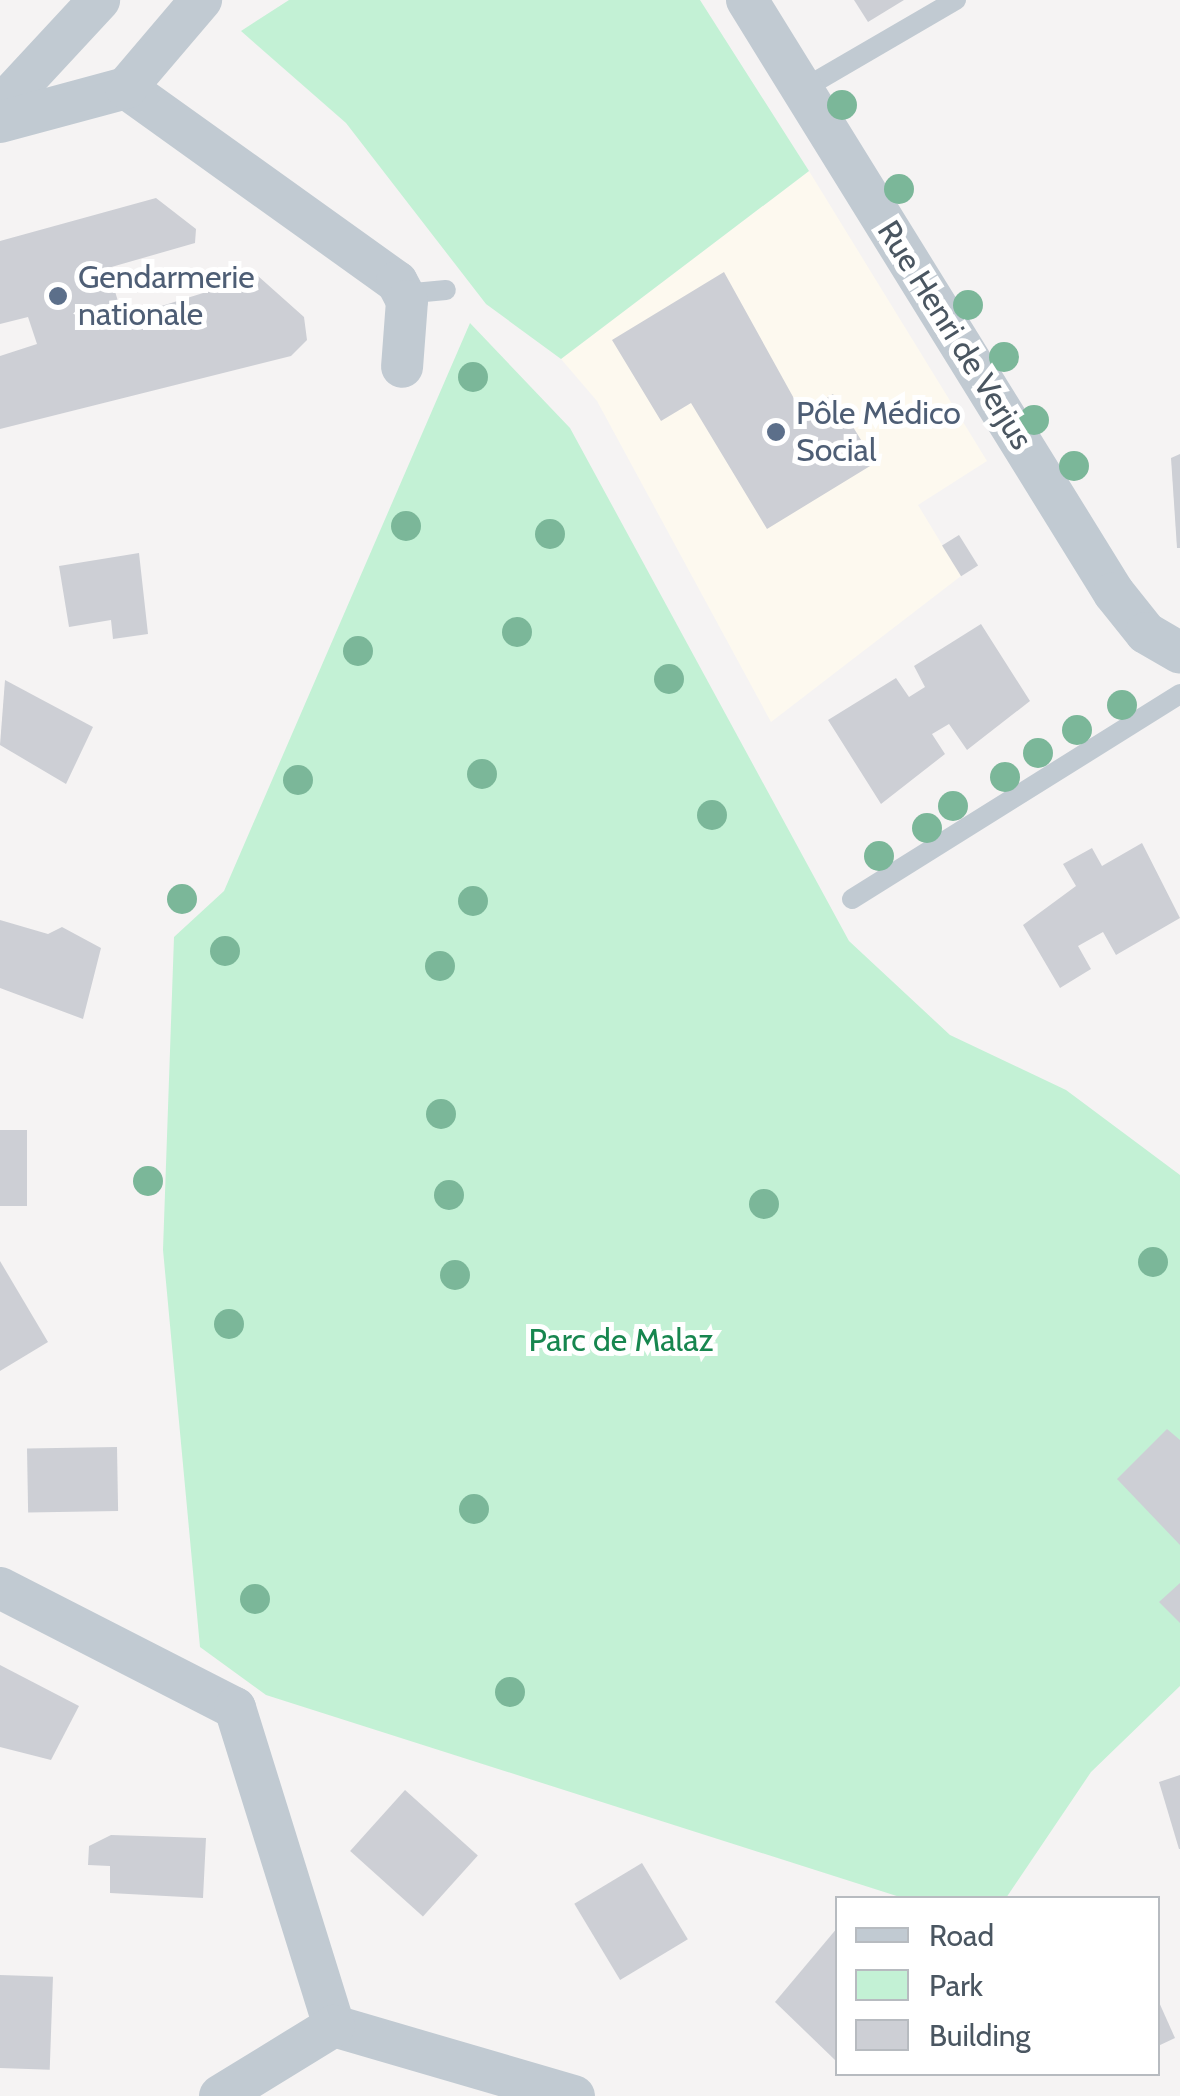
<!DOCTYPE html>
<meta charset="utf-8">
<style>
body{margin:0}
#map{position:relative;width:1180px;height:2096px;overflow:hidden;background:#f5f3f3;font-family:Cabin,sans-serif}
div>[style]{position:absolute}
.commercial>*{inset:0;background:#fdf9ef}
.green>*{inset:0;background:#c3f1d5}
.building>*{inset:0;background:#cdcfd5;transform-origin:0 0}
.lane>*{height:20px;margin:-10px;padding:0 10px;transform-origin:10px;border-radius:10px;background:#c1cad2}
.street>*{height:42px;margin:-21px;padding:0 21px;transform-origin:21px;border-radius:21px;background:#c1cad2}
.trees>*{width:30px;height:30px;margin:-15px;border-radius:50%;background:#7bb799}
.dots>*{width:28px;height:28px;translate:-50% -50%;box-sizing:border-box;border:5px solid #fff;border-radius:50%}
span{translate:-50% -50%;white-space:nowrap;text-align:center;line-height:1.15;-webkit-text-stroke:10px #fff;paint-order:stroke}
.service-label{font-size:32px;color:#4e5e75}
.left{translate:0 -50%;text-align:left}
.street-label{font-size:32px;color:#4a5661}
.park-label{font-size:32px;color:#17864f}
.legend{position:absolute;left:835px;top:1896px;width:325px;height:180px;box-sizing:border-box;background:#fff;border:2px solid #b7bbc0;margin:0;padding:12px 18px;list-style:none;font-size:30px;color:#4a5661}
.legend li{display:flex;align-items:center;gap:20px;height:50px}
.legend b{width:50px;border:2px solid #b7bbc0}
</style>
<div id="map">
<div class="commercial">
<i style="clip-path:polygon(809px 171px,987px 461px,918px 505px,961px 576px,771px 722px,597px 401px,561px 359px)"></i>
</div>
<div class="green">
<i style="clip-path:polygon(289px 0,700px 0,809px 171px,561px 359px,486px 304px,346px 123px,241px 31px)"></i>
<i style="clip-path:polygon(470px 323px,570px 428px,849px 941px,950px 1035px,1066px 1090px,1180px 1175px,1180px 1686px,1091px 1772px,1006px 1898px,903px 1898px,266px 1695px,200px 1647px,163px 1250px,174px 937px,224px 891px)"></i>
</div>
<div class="building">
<i style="clip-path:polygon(854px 0,904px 0,868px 22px)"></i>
<i style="clip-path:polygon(156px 198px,196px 229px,195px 243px,108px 268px,123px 318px,258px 276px,304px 317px,307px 340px,291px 356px,0 429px,0 356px,37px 344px,28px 317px,0 324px,0 241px)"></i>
<i style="clip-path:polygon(724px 272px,802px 413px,833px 394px,875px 463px,767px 529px,691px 403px,661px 421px,612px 340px)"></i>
<i style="clip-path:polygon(1180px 454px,1180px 548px,1177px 548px,1171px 458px)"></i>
<i style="left:959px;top:535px;width:36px;height:20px;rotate:58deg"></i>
<i style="clip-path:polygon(139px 553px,148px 634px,113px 639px,111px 620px,69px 627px,59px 566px)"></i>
<i style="clip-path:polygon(981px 624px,1030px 701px,967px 750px,949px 724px,932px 734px,945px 754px,881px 804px,828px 720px,896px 678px,909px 697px,925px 687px,914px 666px)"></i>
<i style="clip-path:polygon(5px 680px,93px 727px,66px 784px,0 745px)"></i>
<i style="clip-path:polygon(1142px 843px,1180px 918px,1116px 955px,1103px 932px,1078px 946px,1091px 969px,1060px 988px,1023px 925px,1076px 886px,1063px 864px,1092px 848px,1102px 866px)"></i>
<i style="clip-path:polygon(0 920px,48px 934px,62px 927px,101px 948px,83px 1019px,0 988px)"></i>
<i style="left:0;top:1130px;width:27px;height:76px"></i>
<i style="clip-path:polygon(0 1261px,48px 1342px,0 1371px)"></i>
<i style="clip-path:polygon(1167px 1429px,1180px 1440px,1180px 1545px,1117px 1479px)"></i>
<i style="left:117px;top:1447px;width:64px;height:90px;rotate:89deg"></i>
<i style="clip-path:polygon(1180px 1583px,1180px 1623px,1159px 1602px)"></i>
<i style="clip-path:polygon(0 1665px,79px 1706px,51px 1760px,0 1747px)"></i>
<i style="clip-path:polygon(1180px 1775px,1180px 1849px,1179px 1849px,1159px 1782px)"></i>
<i style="left:405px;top:1790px;width:98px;height:82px;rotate:42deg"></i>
<i style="clip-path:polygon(111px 1835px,206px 1838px,203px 1898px,110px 1893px,110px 1866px,88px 1865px,89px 1846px)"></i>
<i style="left:642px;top:1863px;width:89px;height:79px;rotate:59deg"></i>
<i style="clip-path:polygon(838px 1927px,838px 2057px,835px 2060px,775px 2002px)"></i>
<i style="left:0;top:1975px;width:53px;height:93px;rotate:2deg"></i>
<i style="clip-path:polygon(1158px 2000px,1175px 2038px,1158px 2046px)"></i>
</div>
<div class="lane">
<i style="left:803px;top:89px;width:177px;rotate:-30.2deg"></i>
<i style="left:403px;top:294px;width:43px;rotate:-5.3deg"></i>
<i style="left:852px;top:899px;width:387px;rotate:-32deg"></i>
</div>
<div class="street">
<i style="left:747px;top:0;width:697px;rotate:58.25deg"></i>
<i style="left:1114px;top:593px;width:51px;rotate:51.3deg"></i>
<i style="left:1146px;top:633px;width:39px;rotate:30deg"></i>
<i style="left:126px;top:88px;width:333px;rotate:35.6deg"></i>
<i style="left:397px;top:282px;width:21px;rotate:62deg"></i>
<i style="left:407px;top:301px;width:66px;rotate:94.3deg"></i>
<i style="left:0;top:107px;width:146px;rotate:-47.2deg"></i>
<i style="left:0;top:122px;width:131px;rotate:-15.1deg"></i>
<i style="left:126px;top:88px;width:116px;rotate:-49.6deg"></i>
<i style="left:0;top:1588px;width:264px;rotate:27.1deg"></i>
<i style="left:235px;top:1708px;width:333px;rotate:72.7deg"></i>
<i style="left:334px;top:2026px;width:250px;rotate:16.3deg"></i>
<i style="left:220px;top:2096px;width:134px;rotate:-31.6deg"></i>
</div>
<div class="trees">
<i style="left:842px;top:105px"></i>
<i style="left:899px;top:189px"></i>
<i style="left:968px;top:305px"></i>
<i style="left:1004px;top:357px"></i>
<i style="left:473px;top:377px"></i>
<i style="left:1034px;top:420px"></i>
<i style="left:1074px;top:466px"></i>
<i style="left:406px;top:526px"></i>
<i style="left:550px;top:534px"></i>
<i style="left:517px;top:632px"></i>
<i style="left:358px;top:651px"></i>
<i style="left:669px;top:679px"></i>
<i style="left:1122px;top:705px"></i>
<i style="left:1077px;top:730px"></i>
<i style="left:1038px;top:753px"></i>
<i style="left:482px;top:774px"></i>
<i style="left:1005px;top:777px"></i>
<i style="left:298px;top:780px"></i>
<i style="left:953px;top:806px"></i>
<i style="left:712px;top:815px"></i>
<i style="left:927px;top:828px"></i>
<i style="left:879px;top:856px"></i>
<i style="left:182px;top:899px"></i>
<i style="left:473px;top:901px"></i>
<i style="left:225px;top:951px"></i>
<i style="left:440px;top:966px"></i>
<i style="left:441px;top:1114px"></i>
<i style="left:148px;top:1181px"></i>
<i style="left:449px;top:1195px"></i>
<i style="left:764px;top:1204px"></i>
<i style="left:1153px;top:1262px"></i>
<i style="left:455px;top:1275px"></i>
<i style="left:229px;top:1324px"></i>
<i style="left:474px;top:1509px"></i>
<i style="left:255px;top:1599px"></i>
<i style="left:510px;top:1692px"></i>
</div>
<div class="dots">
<i style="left:58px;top:296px;background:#5c6f8a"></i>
<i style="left:776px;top:432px;background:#5c6f8a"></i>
</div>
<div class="service-label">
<span class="left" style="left:78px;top:296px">Gendarmerie<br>nationale</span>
<span class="left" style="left:796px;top:432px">Pôle Médico<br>Social</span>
</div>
<div class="street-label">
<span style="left:955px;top:335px;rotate:58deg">Rue Henri de Verjus</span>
</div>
<div class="park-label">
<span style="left:621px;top:1340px">Parc de Malaz</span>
</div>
<ul class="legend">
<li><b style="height:12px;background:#c1cad2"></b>Road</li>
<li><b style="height:28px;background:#c3f1d5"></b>Park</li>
<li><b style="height:28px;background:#cdcfd5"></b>Building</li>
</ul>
</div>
